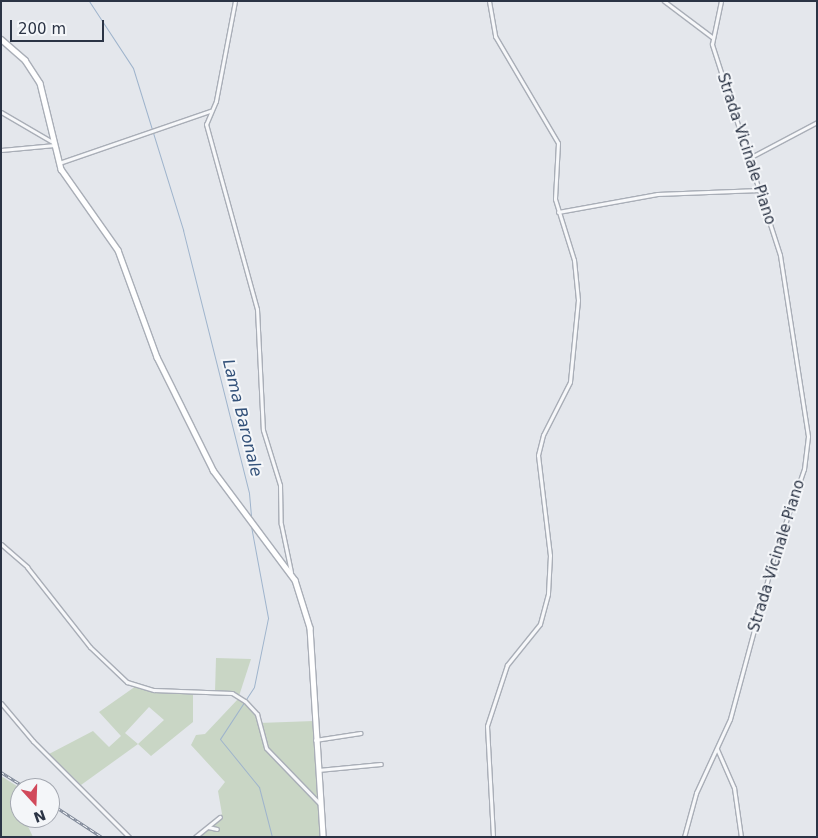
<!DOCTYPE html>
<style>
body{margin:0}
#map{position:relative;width:818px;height:838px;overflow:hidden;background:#e4e7ec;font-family:"DejaVu Sans",sans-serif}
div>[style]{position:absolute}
.green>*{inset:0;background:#c9d6c5}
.stream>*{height:1px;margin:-0.5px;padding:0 0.5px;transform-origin:0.5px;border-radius:0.5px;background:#9fb4cc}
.roads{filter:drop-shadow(1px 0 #a9aeb7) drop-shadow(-1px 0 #a9aeb7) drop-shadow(0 1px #a9aeb7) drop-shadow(0 -1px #a9aeb7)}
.minor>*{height:3px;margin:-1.5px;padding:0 1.5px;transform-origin:1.5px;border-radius:1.5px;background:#f7f8fa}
.major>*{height:4.5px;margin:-2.25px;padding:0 2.25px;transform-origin:2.25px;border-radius:2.25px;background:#fff}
.rail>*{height:3px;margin-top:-1.5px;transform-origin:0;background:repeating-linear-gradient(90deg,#f4f6f9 0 4px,#7d8696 0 8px);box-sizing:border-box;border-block:1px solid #7d8696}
span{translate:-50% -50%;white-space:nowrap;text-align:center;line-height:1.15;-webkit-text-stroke:4px #f4f6f9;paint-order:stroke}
.street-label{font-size:15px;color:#2b3445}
.water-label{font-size:16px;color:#34527a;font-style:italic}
.frame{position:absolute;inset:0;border:2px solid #2b3445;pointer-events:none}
.north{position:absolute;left:10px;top:778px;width:50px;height:50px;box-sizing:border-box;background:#f4f6f9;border:1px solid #a4a8b1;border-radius:50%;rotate:160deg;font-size:14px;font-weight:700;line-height:20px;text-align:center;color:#2b3445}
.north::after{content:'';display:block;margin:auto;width:18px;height:22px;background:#d1495b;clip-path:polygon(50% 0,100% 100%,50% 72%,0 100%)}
.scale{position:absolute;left:10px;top:20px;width:94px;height:22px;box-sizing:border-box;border:2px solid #2b3445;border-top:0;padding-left:6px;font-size:15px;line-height:18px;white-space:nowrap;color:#2b3445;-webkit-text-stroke:4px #f4f6f9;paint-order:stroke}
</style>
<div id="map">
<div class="green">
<i style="clip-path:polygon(216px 658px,251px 659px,239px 696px,215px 692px)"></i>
<i style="clip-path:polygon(evenodd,136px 686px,193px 692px,193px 722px,151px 756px,138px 744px,81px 785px,49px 754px,93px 731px,109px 747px,121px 736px,99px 712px,136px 686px,149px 707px,164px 720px,138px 744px,125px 733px,149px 707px)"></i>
<i style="clip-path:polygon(238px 699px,257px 714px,259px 723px,314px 721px,323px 837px,195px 837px,222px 814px,218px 791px,225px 782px,191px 745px,196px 735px,205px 734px)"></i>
<i style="clip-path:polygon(1px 776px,20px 788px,20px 808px,13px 811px,17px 820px,24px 818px,33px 837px,1px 837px)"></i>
</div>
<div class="stream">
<i style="left:89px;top:1px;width:80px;rotate:56.7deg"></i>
<i style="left:133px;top:68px;width:170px;rotate:72.8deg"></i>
<i style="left:183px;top:230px;width:271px;rotate:75.9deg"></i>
<i style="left:249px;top:493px;width:24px;rotate:85deg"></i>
<i style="left:251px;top:526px;width:94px;rotate:79.5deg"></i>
<i style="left:268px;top:618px;width:70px;rotate:101.5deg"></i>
<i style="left:254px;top:687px;width:62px;rotate:123.2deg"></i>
<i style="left:220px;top:739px;width:62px;rotate:50.9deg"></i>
<i style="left:259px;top:787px;width:52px;rotate:75.4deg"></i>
</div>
<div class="roads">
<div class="minor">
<i style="left:235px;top:1px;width:102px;rotate:100.8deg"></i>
<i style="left:216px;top:101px;width:25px;rotate:113deg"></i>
<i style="left:206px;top:124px;width:192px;rotate:74.6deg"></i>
<i style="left:257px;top:309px;width:121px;rotate:87.2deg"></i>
<i style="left:263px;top:430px;width:58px;rotate:72.8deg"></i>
<i style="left:280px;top:485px;width:39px;rotate:89deg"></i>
<i style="left:281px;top:524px;width:49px;rotate:78.2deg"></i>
<i style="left:489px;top:1px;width:36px;rotate:80deg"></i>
<i style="left:495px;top:36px;width:124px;rotate:59.5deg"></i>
<i style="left:558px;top:143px;width:56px;rotate:93.1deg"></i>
<i style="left:555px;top:199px;width:64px;rotate:72.7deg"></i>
<i style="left:574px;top:260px;width:40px;rotate:84.3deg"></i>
<i style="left:578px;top:300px;width:82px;rotate:95.6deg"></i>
<i style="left:570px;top:382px;width:59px;rotate:117deg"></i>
<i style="left:543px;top:435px;width:21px;rotate:104deg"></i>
<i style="left:538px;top:455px;width:101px;rotate:83.2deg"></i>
<i style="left:550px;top:555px;width:39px;rotate:93deg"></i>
<i style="left:548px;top:594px;width:31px;rotate:105deg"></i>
<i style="left:540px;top:624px;width:53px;rotate:128.8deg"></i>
<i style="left:507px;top:665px;width:64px;rotate:108.2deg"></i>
<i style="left:487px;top:726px;width:111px;rotate:86.9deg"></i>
<i style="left:664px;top:1px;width:60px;rotate:36.9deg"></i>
<i style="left:1px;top:112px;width:61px;rotate:30.3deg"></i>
<i style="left:1px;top:150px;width:54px;rotate:-5.3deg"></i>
<i style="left:751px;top:157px;width:75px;rotate:-27.9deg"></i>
<i style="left:59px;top:163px;width:160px;rotate:-19deg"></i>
<i style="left:558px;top:212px;width:101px;rotate:-10.3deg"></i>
<i style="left:657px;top:194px;width:103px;rotate:-2.2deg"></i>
<i style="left:1px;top:544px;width:35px;rotate:41deg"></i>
<i style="left:27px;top:567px;width:102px;rotate:51.8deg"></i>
<i style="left:90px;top:647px;width:51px;rotate:43.4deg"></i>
<i style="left:127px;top:682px;width:28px;rotate:17deg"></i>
<i style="left:154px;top:690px;width:78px;rotate:2.2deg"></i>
<i style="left:232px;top:693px;width:15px;rotate:32deg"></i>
<i style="left:245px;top:701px;width:18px;rotate:47deg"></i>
<i style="left:257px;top:714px;width:35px;rotate:75deg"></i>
<i style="left:266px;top:748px;width:78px;rotate:46deg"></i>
<i style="left:1px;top:703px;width:50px;rotate:49.9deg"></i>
<i style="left:33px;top:741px;width:136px;rotate:45deg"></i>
<i style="left:315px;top:740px;width:46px;rotate:-8.8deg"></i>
<i style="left:717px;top:749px;width:43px;rotate:66.4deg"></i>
<i style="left:734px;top:788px;width:49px;rotate:81.9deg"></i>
<i style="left:318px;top:770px;width:63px;rotate:-5.4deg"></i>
<i style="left:208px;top:827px;width:9px;rotate:13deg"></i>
<i style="left:195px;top:837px;width:32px;rotate:-39deg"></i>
<i style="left:684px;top:837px;width:46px;rotate:-74.7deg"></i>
<i style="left:696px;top:793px;width:81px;rotate:-65.3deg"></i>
<i style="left:730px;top:719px;width:169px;rotate:-74.9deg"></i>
<i style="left:774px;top:556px;width:92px;rotate:-71deg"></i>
<i style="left:804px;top:469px;width:33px;rotate:-83deg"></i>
<i style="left:808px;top:436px;width:183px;rotate:-98.8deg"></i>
<i style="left:780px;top:255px;width:222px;rotate:-107.9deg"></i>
<i style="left:712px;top:44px;width:44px;rotate:-78.2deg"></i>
</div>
<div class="major">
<i style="left:1px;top:39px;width:32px;rotate:41deg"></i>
<i style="left:25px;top:60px;width:27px;rotate:57deg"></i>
<i style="left:40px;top:83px;width:89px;rotate:76.3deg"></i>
<i style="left:61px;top:169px;width:99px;rotate:54.9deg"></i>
<i style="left:118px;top:250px;width:114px;rotate:70deg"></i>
<i style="left:157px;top:357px;width:126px;rotate:63.6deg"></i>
<i style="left:213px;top:470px;width:137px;rotate:53.3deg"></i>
<i style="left:295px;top:580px;width:50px;rotate:72.6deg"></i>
<i style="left:310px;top:628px;width:209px;rotate:86.4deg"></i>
</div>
</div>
<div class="rail">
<i style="left:1px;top:772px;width:31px;rotate:32deg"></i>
<i style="left:50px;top:803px;width:62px;rotate:33.2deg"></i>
</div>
<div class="street-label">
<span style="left:746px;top:149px;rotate:72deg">Strada Vicinale Piano</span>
<span style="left:777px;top:556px;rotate:-73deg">Strada Vicinale Piano</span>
</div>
<div class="water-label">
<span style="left:242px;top:418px;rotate:76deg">Lama Baronale</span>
</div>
<div class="frame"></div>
<div class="north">N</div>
<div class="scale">200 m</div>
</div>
